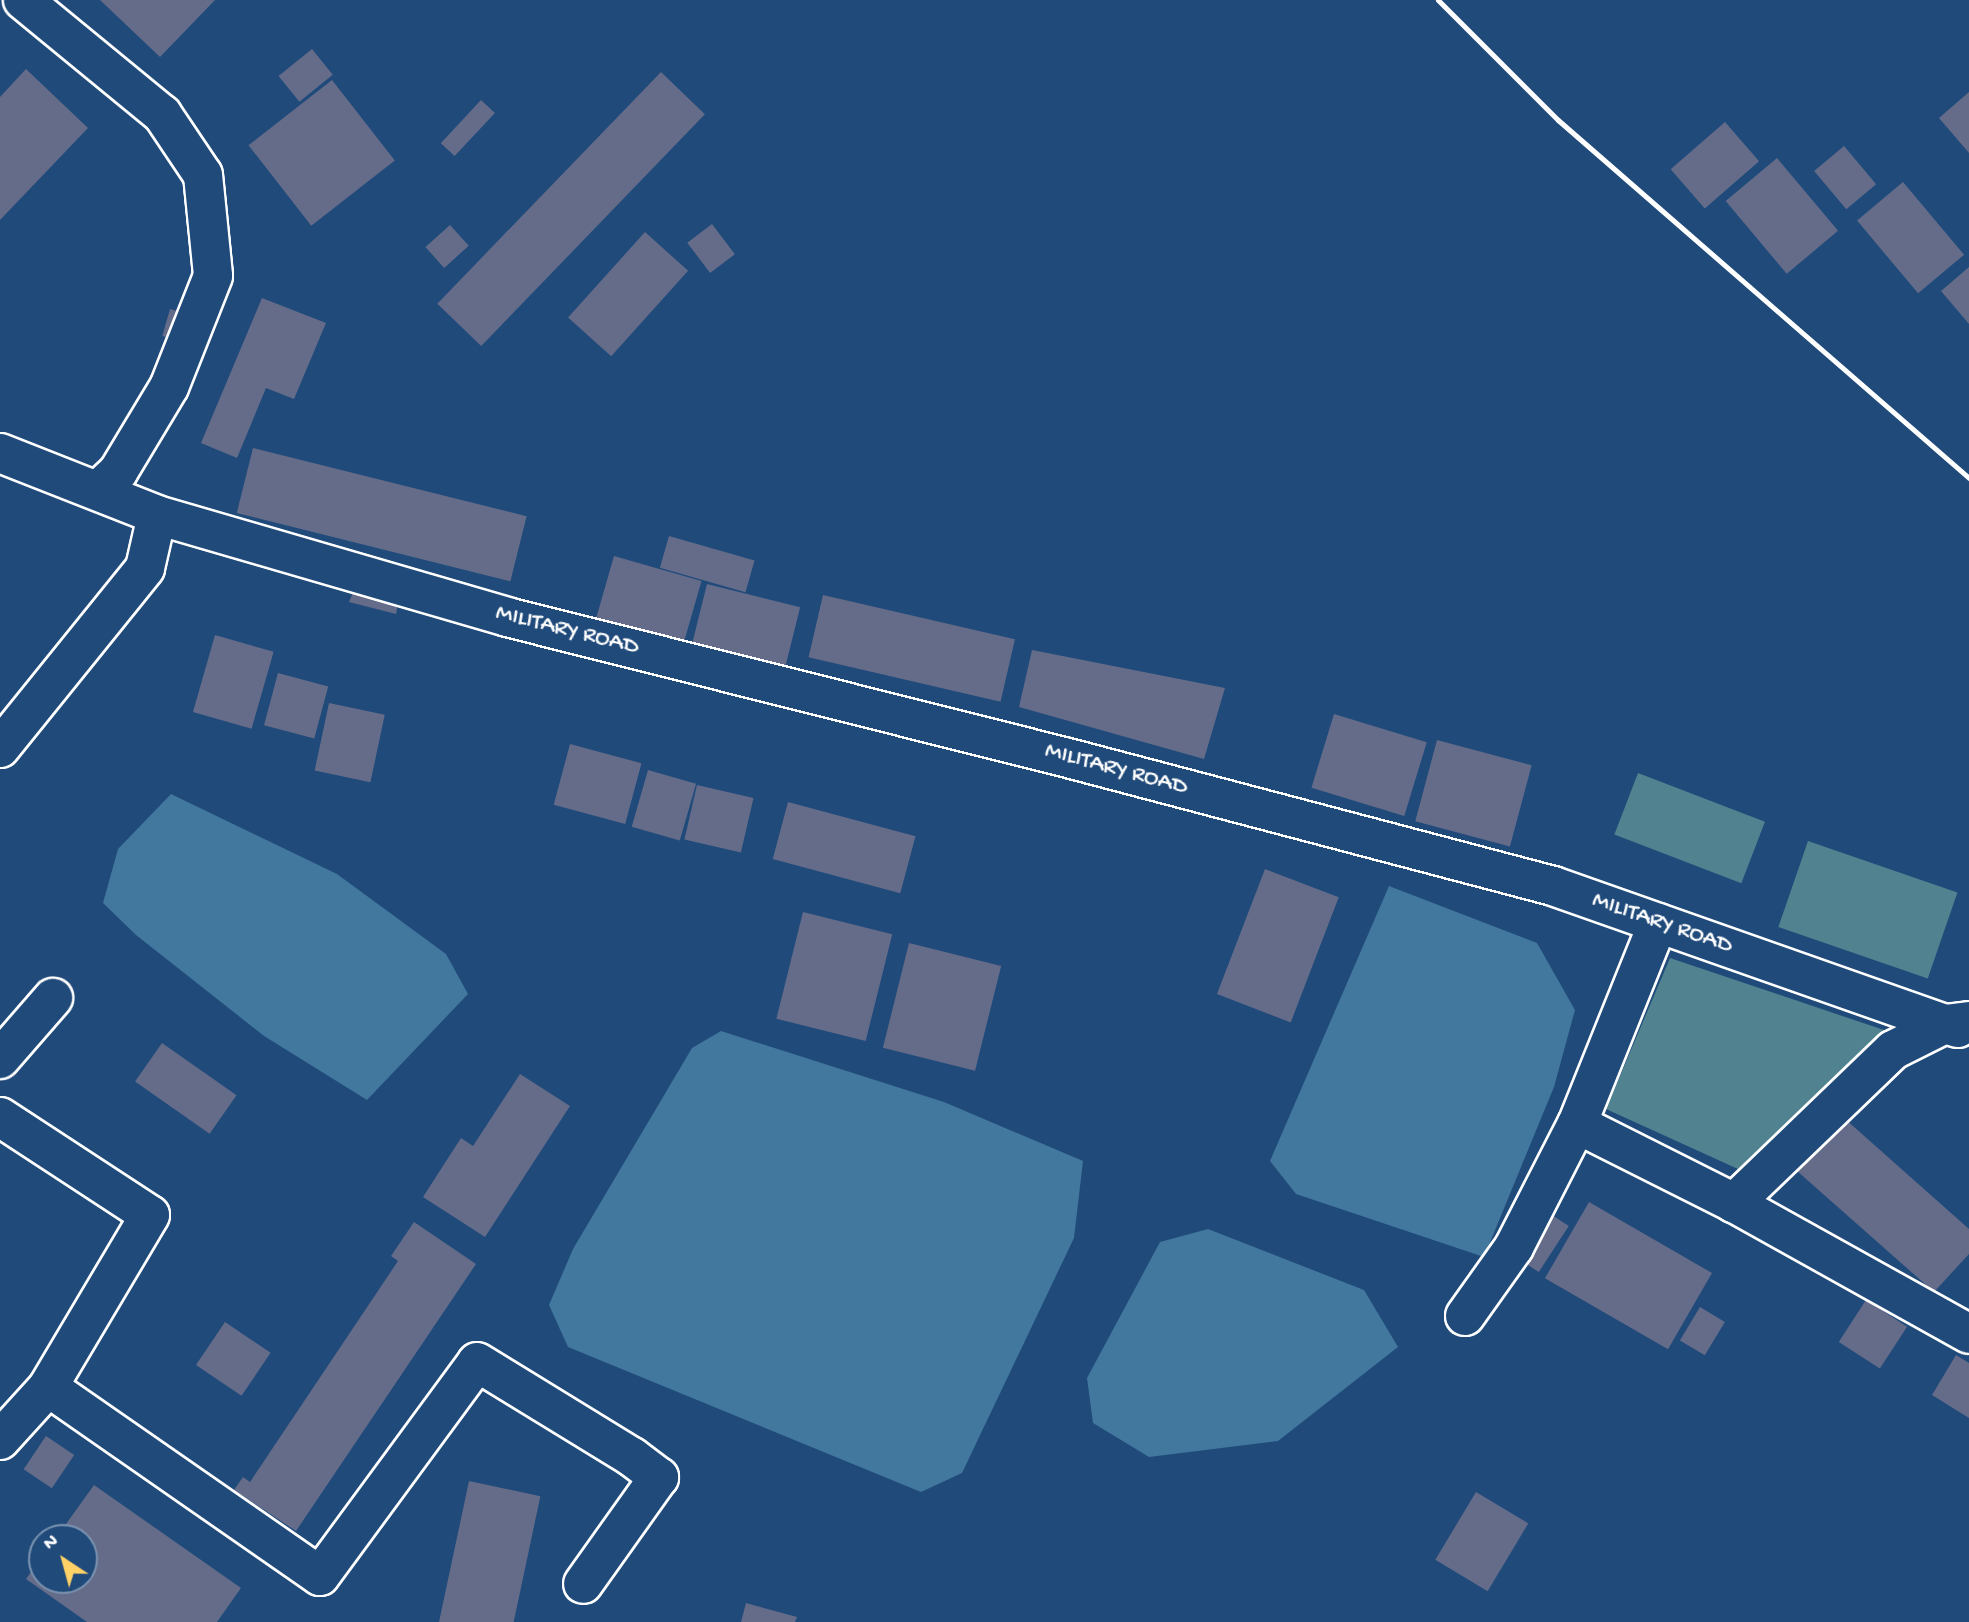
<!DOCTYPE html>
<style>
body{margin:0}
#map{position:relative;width:1969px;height:1622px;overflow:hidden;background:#1f4a7a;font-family:"Gochi Hand",sans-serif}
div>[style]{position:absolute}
.green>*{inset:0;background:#50838f;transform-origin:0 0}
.water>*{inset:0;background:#42779e}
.building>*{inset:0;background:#656c8a;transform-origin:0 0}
.roads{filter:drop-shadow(2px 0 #fff) drop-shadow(-2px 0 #fff) drop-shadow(0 2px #fff) drop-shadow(0 -2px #fff)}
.minor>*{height:38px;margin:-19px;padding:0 19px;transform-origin:19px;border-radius:19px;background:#1f4a7a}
.rail>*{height:5px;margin:-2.5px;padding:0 2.5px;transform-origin:2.5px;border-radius:2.5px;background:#fff}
span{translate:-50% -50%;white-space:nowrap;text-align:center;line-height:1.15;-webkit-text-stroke:5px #1f4a7a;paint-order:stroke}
.street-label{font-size:24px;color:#fff}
.north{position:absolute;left:28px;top:1524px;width:70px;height:70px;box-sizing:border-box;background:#1f4a7a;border:2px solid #7992af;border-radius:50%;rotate:324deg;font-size:19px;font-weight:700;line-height:28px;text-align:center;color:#fff}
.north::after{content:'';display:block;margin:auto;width:24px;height:32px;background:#ffd166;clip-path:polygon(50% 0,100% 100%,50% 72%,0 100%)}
</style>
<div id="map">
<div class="green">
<i style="left:1638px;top:773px;width:136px;height:66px;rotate:21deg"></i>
<i style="left:1808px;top:841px;width:158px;height:91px;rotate:19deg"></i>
<i style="clip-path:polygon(1670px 958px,1884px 1030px,1738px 1169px,1606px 1109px)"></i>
</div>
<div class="water">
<i style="clip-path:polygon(171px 794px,337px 874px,446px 954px,468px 994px,367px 1100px,264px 1036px,136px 935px,103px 903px,118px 849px)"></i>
<i style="clip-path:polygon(1389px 886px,1537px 943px,1575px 1010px,1554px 1087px,1484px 1257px,1296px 1194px,1270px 1161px)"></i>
<i style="clip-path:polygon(721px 1031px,944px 1102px,1083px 1161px,1074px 1238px,962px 1473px,921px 1492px,568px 1347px,549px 1305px,573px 1249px,692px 1048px)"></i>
<i style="clip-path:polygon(1208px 1229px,1364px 1290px,1398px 1347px,1278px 1441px,1149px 1457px,1093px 1423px,1087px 1378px,1160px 1242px)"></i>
</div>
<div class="building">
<i style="clip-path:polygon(100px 0,215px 0,160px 57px)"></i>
<i style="left:312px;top:49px;width:33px;height:43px;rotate:51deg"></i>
<i style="clip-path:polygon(26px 69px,88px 128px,0 220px,0 97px)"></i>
<i style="left:661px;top:72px;width:61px;height:322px;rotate:44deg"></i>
<i style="left:332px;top:80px;width:102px;height:106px;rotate:52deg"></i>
<i style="clip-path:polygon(1969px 92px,1969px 153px,1939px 118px)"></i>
<i style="left:481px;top:100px;width:19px;height:59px;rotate:43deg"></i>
<i style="left:1725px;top:122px;width:52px;height:72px;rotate:49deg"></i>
<i style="left:1844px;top:146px;width:50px;height:39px;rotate:50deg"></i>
<i style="left:1777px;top:158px;width:95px;height:67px;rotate:50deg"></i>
<i style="left:1903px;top:182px;width:95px;height:60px;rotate:50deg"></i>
<i style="left:712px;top:224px;width:38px;height:31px;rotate:53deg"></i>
<i style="left:450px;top:225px;width:28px;height:33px;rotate:48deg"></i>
<i style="left:645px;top:232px;width:58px;height:115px;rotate:42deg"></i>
<i style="clip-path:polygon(1969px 267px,1969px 324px,1941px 291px)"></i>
<i style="clip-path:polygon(262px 298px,326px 323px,294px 399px,266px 388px,237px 458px,201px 443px)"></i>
<i style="left:170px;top:309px;width:18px;height:28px;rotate:16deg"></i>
<i style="left:253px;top:448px;width:282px;height:67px;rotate:14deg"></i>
<i style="left:669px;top:536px;width:89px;height:33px;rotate:16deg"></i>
<i style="left:614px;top:556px;width:91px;height:71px;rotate:16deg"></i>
<i style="left:707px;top:584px;width:96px;height:69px;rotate:14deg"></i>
<i style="clip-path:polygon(354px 590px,399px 598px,396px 614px,349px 602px)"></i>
<i style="left:823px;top:595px;width:197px;height:64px;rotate:13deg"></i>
<i style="left:215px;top:635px;width:61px;height:80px;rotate:16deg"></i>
<i style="clip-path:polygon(1032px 650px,1225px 688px,1204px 759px,1019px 707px)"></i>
<i style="left:278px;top:673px;width:52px;height:54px;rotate:15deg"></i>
<i style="left:329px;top:703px;width:57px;height:69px;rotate:12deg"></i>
<i style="left:1334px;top:714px;width:97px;height:77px;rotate:17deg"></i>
<i style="left:1437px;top:740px;width:98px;height:84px;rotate:15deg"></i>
<i style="left:570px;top:744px;width:74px;height:63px;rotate:15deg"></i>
<i style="left:648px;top:770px;width:50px;height:59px;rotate:16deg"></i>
<i style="left:697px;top:785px;width:58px;height:56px;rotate:13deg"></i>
<i style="left:788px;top:802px;width:132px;height:59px;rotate:15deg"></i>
<i style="left:1265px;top:869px;width:79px;height:134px;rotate:21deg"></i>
<i style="left:803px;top:912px;width:92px;height:110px;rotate:14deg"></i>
<i style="left:909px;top:943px;width:95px;height:108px;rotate:14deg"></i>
<i style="left:162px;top:1043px;width:91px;height:47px;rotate:35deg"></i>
<i style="clip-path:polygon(520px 1074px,570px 1106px,485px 1237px,423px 1197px,461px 1138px,473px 1146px)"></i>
<i style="clip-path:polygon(1844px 1118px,1969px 1229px,1969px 1254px,1934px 1292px,1797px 1171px)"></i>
<i style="left:1589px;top:1202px;width:142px;height:88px;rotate:30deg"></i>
<i style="left:1552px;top:1215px;width:20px;height:55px;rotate:33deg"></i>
<i style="clip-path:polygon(414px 1222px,476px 1264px,296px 1531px,234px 1490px,243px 1477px,250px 1482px,398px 1261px,391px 1256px)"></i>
<i style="left:1866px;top:1300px;width:49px;height:50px;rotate:33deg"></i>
<i style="left:1700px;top:1307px;width:29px;height:39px;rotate:31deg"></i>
<i style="left:225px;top:1322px;width:55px;height:52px;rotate:34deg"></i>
<i style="clip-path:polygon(1956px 1355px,1969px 1363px,1969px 1418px,1932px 1395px)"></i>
<i style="left:46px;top:1436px;width:34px;height:40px;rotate:34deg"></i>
<i style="left:469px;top:1481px;width:73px;height:144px;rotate:12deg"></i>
<i style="clip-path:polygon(94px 1485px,241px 1588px,217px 1622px,87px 1622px,26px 1579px,42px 1557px,42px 1580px,84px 1580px,84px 1538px,56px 1538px)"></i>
<i style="left:1476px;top:1492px;width:61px;height:79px;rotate:31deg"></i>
<i style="clip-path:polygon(746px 1603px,797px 1617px,795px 1622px,741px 1622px)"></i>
</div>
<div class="roads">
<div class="minor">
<i style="left:23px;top:0;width:180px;rotate:39.4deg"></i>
<i style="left:162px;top:114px;width:73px;rotate:56.1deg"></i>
<i style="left:203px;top:175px;width:101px;rotate:84.3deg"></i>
<i style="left:213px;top:276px;width:119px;rotate:111.6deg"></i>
<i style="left:169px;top:387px;width:99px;rotate:121deg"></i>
<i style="left:118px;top:472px;width:26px;rotate:137deg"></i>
<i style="left:0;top:453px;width:169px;rotate:21.5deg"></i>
<i style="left:0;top:748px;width:231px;rotate:-51.1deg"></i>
<i style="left:145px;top:568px;width:54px;rotate:-77.2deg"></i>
<i style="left:157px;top:515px;width:365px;rotate:16.2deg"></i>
<i style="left:507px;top:617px;width:578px;rotate:14.11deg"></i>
<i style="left:1068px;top:758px;width:502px;rotate:14.78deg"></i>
<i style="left:1553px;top:886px;width:416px;rotate:19.4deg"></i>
<i style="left:1945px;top:1024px;width:24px;rotate:-7deg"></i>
<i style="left:1658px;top:923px;width:217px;rotate:111.9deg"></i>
<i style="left:1577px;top:1124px;width:176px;rotate:26.7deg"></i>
<i style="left:1958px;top:1028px;width:14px;rotate:-163deg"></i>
<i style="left:1945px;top:1024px;width:58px;rotate:153.4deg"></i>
<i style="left:1893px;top:1050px;width:221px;rotate:136.1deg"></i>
<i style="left:1734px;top:1203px;width:269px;rotate:29.1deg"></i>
<i style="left:0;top:1059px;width:81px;rotate:-49deg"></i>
<i style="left:0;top:1117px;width:179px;rotate:33.2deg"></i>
<i style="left:150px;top:1215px;width:200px;rotate:120.7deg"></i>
<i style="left:1465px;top:1316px;width:85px;rotate:-54.6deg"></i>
<i style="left:1514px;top:1247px;width:138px;rotate:-62.9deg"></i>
<i style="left:0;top:1440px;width:72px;rotate:-47.8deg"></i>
<i style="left:48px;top:1387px;width:331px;rotate:34.8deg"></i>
<i style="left:320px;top:1576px;width:265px;rotate:-53.7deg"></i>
<i style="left:477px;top:1362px;width:182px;rotate:31.5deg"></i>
<i style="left:632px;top:1457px;width:34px;rotate:37deg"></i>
<i style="left:659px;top:1477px;width:131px;rotate:125.4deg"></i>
</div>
</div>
<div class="rail">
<i style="left:1438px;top:0;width:170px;rotate:45deg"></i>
<i style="left:1558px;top:120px;width:545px;rotate:41.06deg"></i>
</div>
<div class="street-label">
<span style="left:567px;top:631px;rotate:14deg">MILITARY ROAD</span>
<span style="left:1116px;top:770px;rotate:15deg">MILITARY ROAD</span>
<span style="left:1662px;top:924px;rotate:19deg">MILITARY ROAD</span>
</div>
<div class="north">N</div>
</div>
